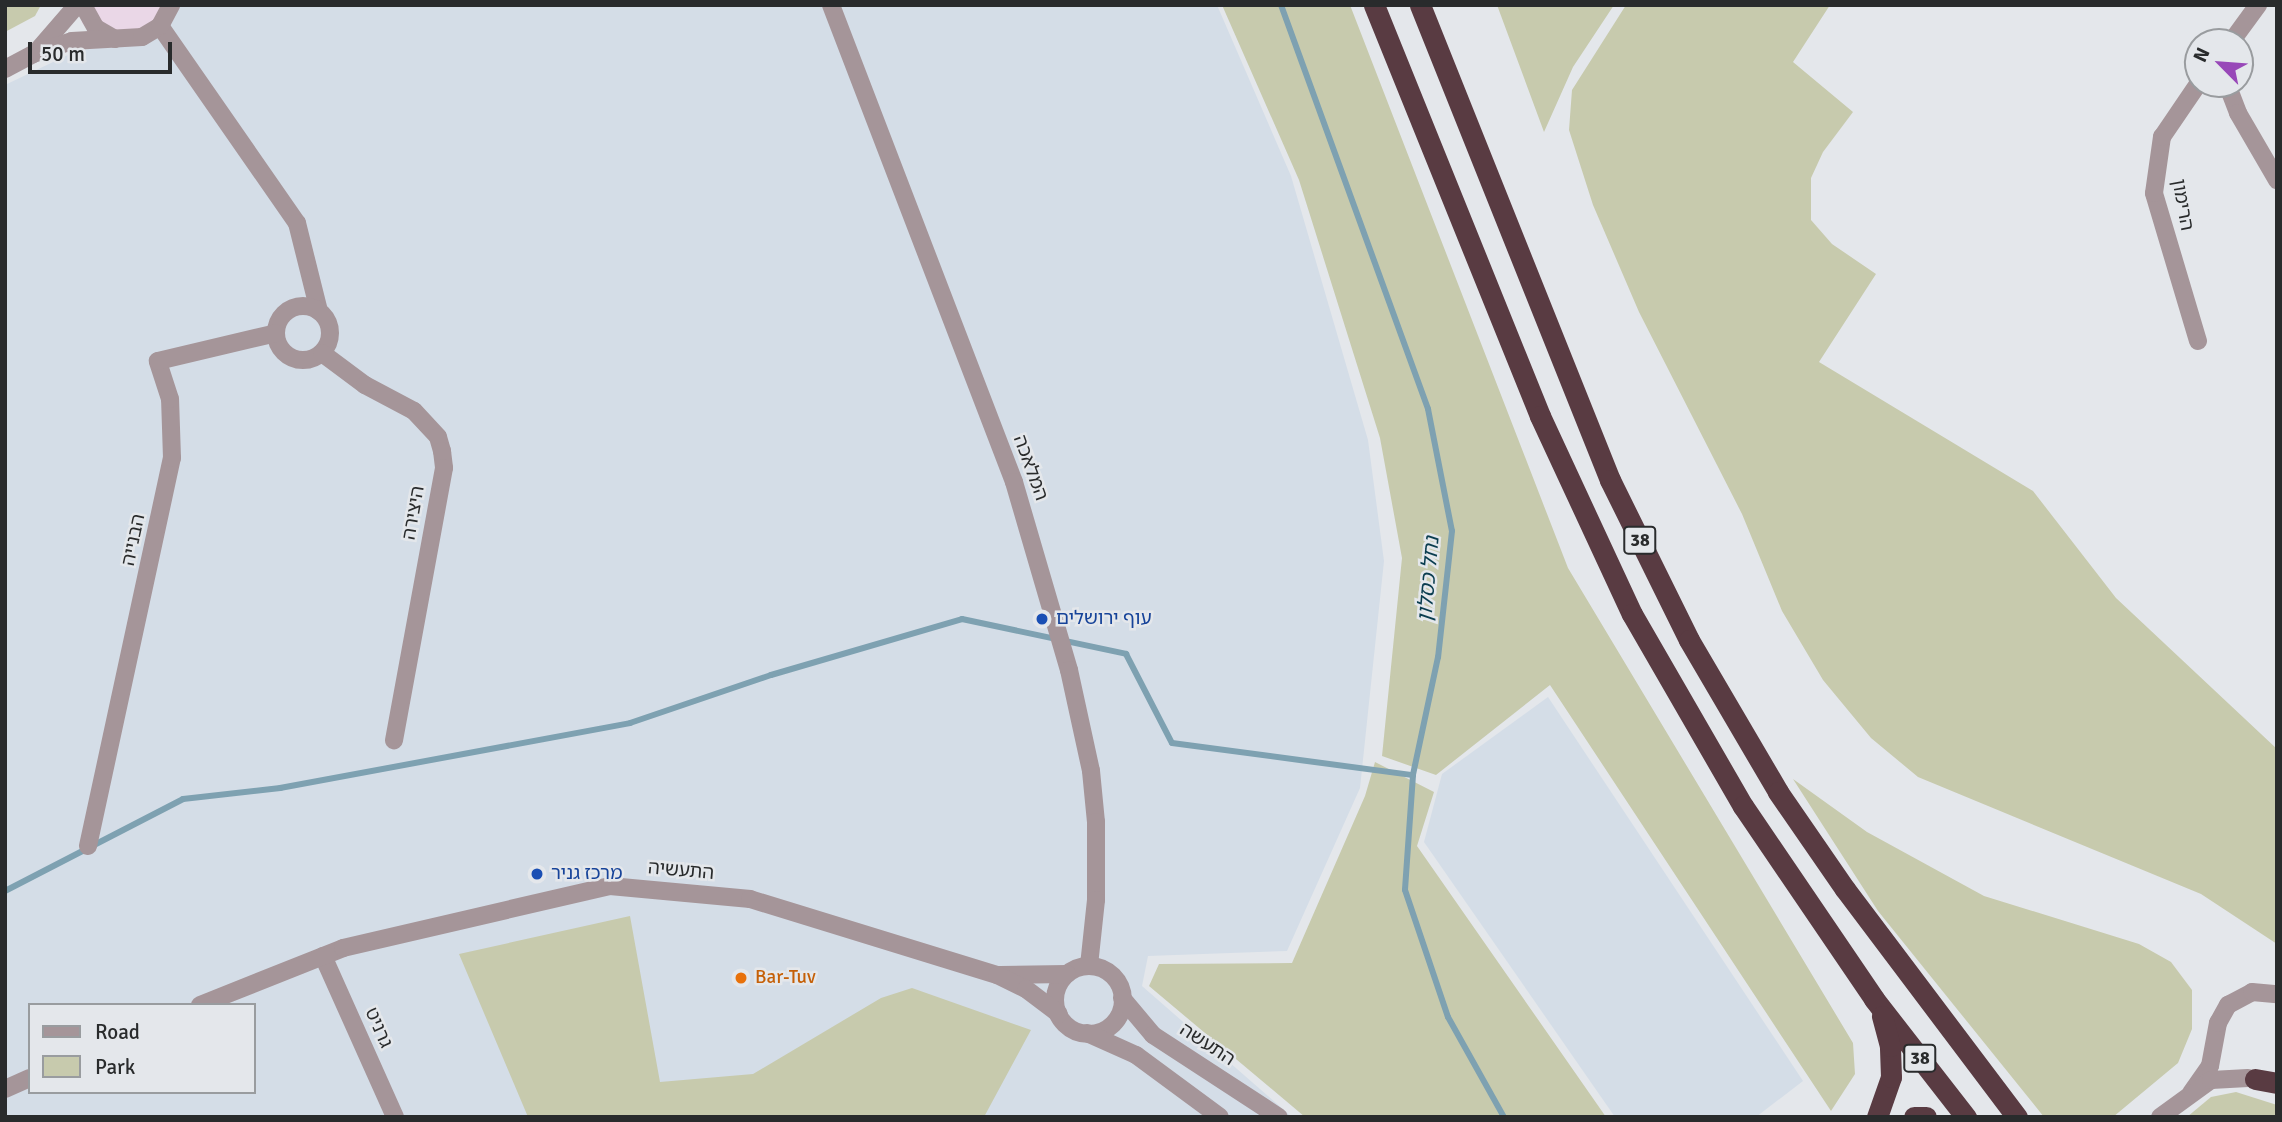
<!DOCTYPE html>
<meta charset="utf-8">
<style>
body{margin:0}
#map{position:relative;width:2282px;height:1122px;overflow:hidden;background:#e4e7eb;font-family:Signika,"Noto Sans Hebrew",sans-serif}
div>[style]{position:absolute}
.commercial>*{inset:0;background:#ead7e7}
.built>*{inset:0;background:#d4dde7}
.green>*{inset:0;background:#c7caad}
.stream>*{height:6px;margin:-3px;padding:0 3px;transform-origin:3px;border-radius:3px;background:#7ea1b1}
.minor>*{height:18px;margin:-9px;padding:0 9px;transform-origin:9px;border-radius:9px;background:#a59599}
.minor>.ring{margin:-9px;padding:0;box-sizing:content-box;background:none;border:18px solid #a59599;border-radius:50%}
.highway>*{height:21px;margin:-10.5px;padding:0 10.5px;transform-origin:10.5px;border-radius:10.5px;background:#593b42}
.dots>*{width:19px;height:19px;translate:-50% -50%;box-sizing:border-box;border:4px solid #e4e7eb;border-radius:50%}
span{translate:-50% -50%;white-space:nowrap;text-align:center;line-height:1.15;-webkit-text-stroke:5px #e4e7eb;paint-order:stroke}
.shield-label span{padding:2px 5px;background:#e4e7eb;border:2px solid;border-radius:5px;-webkit-text-stroke-width:0}
.shield-label{font-size:18px;color:#292b2c;font-weight:700}
.street-label{font-size:19px;color:#292b2c}
.transit-label{font-size:19px;color:#164399}
.left{translate:0 -50%;text-align:left}
.food-label{font-size:19px;color:#c56008}
.water-label{font-size:21px;color:#0a3d4f;font-style:italic}
.frame{position:absolute;inset:0;border:7px solid #292b2c;pointer-events:none}
.legend{position:absolute;left:28px;top:1003px;width:228px;height:91px;box-sizing:border-box;background:#e4e7eb;border:2px solid #999c9f;margin:0;padding:9px 12px;list-style:none;font-size:21px;color:#292b2c}
.legend li{display:flex;align-items:center;gap:14px;height:35px}
.legend b{width:35px;border:2px solid #999c9f}
.north{position:absolute;left:2184px;top:28px;width:70px;height:70px;box-sizing:border-box;background:#e4e7eb;border:2px solid #999c9f;border-radius:50%;rotate:295deg;font-size:19px;font-weight:700;line-height:28px;text-align:center;color:#292b2c}
.north::after{content:'';display:block;margin:auto;width:24px;height:32px;background:#9848b8;clip-path:polygon(50% 0,100% 100%,50% 72%,0 100%)}
.scale{position:absolute;left:28px;top:42px;width:144px;height:32px;box-sizing:border-box;border:4px solid #292b2c;border-top:0;padding-left:9px;font-size:21px;line-height:24px;white-space:nowrap;color:#292b2c;-webkit-text-stroke:5px #e4e7eb;paint-order:stroke}
</style>
<div id="map">
<div class="commercial">
<i style="clip-path:polygon(79px 5px,172px 5px,157px 30px,100px 40px,82px 23px)"></i>
</div>
<div class="built">
<i style="clip-path:polygon(evenodd,178px 5px,1217px 5px,1291px 176px,1368px 440px,1384px 561px,1360px 788px,1287px 951px,1148px 956px,1142px 986px,1292px 1117px,5px 1117px,5px 85px,76px 51px,153px 40px,178px 5px,30px 1005px,254px 1005px,254px 1092px,30px 1092px,30px 1005px)"></i>
<i style="clip-path:polygon(1548px 697px,1803px 1081px,1756px 1117px,1615px 1117px,1424px 842px,1442px 774px)"></i>
</div>
<div class="green">
<i style="clip-path:polygon(5px 5px,41px 5px,35px 16px,5px 32px)"></i>
<i style="clip-path:polygon(1222px 5px,1350px 5px,1568px 568px,1853px 1043px,1855px 1074px,1831px 1111px,1550px 685px,1436px 775px,1382px 756px,1402px 558px,1380px 438px,1299px 180px)"></i>
<i style="clip-path:polygon(1497px 5px,1614px 5px,1573px 67px,1544px 132px)"></i>
<i style="clip-path:polygon(1626px 5px,1830px 5px,1793px 62px,1853px 112px,1823px 152px,1811px 178px,1811px 220px,1832px 244px,1876px 274px,1819px 362px,2033px 491px,2116px 598px,2277px 749px,2277px 944px,2201px 894px,1918px 777px,1871px 738px,1823px 680px,1782px 611px,1742px 514px,1639px 312px,1593px 205px,1569px 130px,1572px 90px)"></i>
<i style="clip-path:polygon(1375px 762px,1434px 792px,1417px 846px,1606px 1117px,1305px 1117px,1149px 986px,1159px 964px,1292px 963px,1365px 796px)"></i>
<i style="clip-path:polygon(1793px 779px,1867px 832px,1984px 896px,2139px 944px,2171px 962px,2192px 990px,2192px 1029px,2178px 1063px,2113px 1117px,2044px 1117px,1878px 911px)"></i>
<i style="clip-path:polygon(630px 916px,660px 1082px,753px 1074px,881px 998px,912px 988px,1031px 1030px,984px 1117px,528px 1117px,459px 954px)"></i>
<i style="clip-path:polygon(2236px 1092px,2277px 1105px,2277px 1117px,2187px 1117px,2211px 1097px)"></i>
</div>
<div class="stream">
<i style="left:1281px;top:5px;width:430px;rotate:70deg"></i>
<i style="left:1428px;top:409px;width:124px;rotate:78.9deg"></i>
<i style="left:1452px;top:531px;width:127px;rotate:96.3deg"></i>
<i style="left:1438px;top:657px;width:121px;rotate:102deg"></i>
<i style="left:1413px;top:775px;width:115px;rotate:94deg"></i>
<i style="left:1405px;top:890px;width:134px;rotate:71.3deg"></i>
<i style="left:1448px;top:1017px;width:115px;rotate:60.8deg"></i>
<i style="left:5px;top:891px;width:200px;rotate:-27.3deg"></i>
<i style="left:183px;top:799px;width:98px;rotate:-6.5deg"></i>
<i style="left:280px;top:788px;width:356px;rotate:-10.5deg"></i>
<i style="left:630px;top:723px;width:149px;rotate:-18.8deg"></i>
<i style="left:771px;top:675px;width:199px;rotate:-16.3deg"></i>
<i style="left:962px;top:619px;width:168px;rotate:12deg"></i>
<i style="left:1126px;top:654px;width:100px;rotate:62.7deg"></i>
<i style="left:1172px;top:743px;width:243px;rotate:7.6deg"></i>
</div>
<div class="minor">
<i style="left:83px;top:5px;width:26px;rotate:61deg"></i>
<i style="left:96px;top:28px;width:22px;rotate:30deg"></i>
<i style="left:831px;top:5px;width:511px;rotate:69.01deg"></i>
<i style="left:1014px;top:482px;width:196px;rotate:73.7deg"></i>
<i style="left:1069px;top:670px;width:103px;rotate:77.7deg"></i>
<i style="left:1091px;top:771px;width:51px;rotate:84.4deg"></i>
<i style="left:1096px;top:822px;width:78px;rotate:90deg"></i>
<i style="left:1096px;top:900px;width:66px;rotate:96.1deg"></i>
<i style="left:160px;top:26px;width:240px;rotate:55.2deg"></i>
<i style="left:297px;top:223px;width:91px;rotate:76deg"></i>
<i style="left:2231px;top:42px;width:46px;rotate:-53.9deg"></i>
<i style="left:39px;top:49px;width:58px;rotate:-49.2deg"></i>
<i style="left:5px;top:69px;width:32px;rotate:-28deg"></i>
<i style="left:33px;top:54px;width:41px;rotate:-18.4deg"></i>
<i style="left:72px;top:41px;width:70px;rotate:-3.3deg"></i>
<i style="left:142px;top:37px;width:21px;rotate:-31deg"></i>
<i style="left:160px;top:26px;width:24px;rotate:-62deg"></i>
<i style="left:2227px;top:84px;width:31px;rotate:69deg"></i>
<i style="left:2238px;top:113px;width:78px;rotate:59.8deg"></i>
<i class="ring" style="left:276px;top:306px;width:36px;height:36px"></i>
<i style="left:2198px;top:341px;width:154px;rotate:-106.6deg"></i>
<i style="left:2154px;top:193px;width:57px;rotate:-81.9deg"></i>
<i style="left:2162px;top:137px;width:64px;rotate:-55.8deg"></i>
<i style="left:322px;top:353px;width:54px;rotate:36.7deg"></i>
<i style="left:365px;top:385px;width:55px;rotate:28deg"></i>
<i style="left:414px;top:411px;width:35px;rotate:47deg"></i>
<i style="left:438px;top:437px;width:15px;rotate:74deg"></i>
<i style="left:442px;top:451px;width:17px;rotate:83deg"></i>
<i style="left:444px;top:468px;width:277px;rotate:100.4deg"></i>
<i style="left:88px;top:846px;width:397px;rotate:-77.8deg"></i>
<i style="left:172px;top:458px;width:59px;rotate:-91.9deg"></i>
<i style="left:170px;top:399px;width:40px;rotate:-108deg"></i>
<i style="left:158px;top:361px;width:121px;rotate:-13.3deg"></i>
<i style="left:323px;top:956px;width:176px;rotate:65.9deg"></i>
<i class="ring" style="left:1055px;top:966px;width:50px;height:50px"></i>
<i style="left:1000px;top:975px;width:67px;rotate:-0.9deg"></i>
<i style="left:1122px;top:998px;width:48px;rotate:50deg"></i>
<i style="left:1153px;top:1035px;width:150px;rotate:33.1deg"></i>
<i style="left:200px;top:1005px;width:154px;rotate:-21.7deg"></i>
<i style="left:343px;top:948px;width:274px;rotate:-13.1deg"></i>
<i style="left:610px;top:886px;width:141px;rotate:5.3deg"></i>
<i style="left:750px;top:899px;width:258px;rotate:17.1deg"></i>
<i style="left:997px;top:975px;width:32px;rotate:26deg"></i>
<i style="left:1026px;top:989px;width:41px;rotate:37.1deg"></i>
<i style="left:1087px;top:1033px;width:54px;rotate:24.2deg"></i>
<i style="left:1136px;top:1055px;width:104px;rotate:36.4deg"></i>
<i style="left:5px;top:1089px;width:27px;rotate:-24deg"></i>
<i style="left:2191px;top:1093px;width:33px;rotate:-55deg"></i>
<i style="left:2210px;top:1066px;width:44px;rotate:-79.5deg"></i>
<i style="left:2218px;top:1023px;width:21px;rotate:-61deg"></i>
<i style="left:2228px;top:1005px;width:27px;rotate:-28deg"></i>
<i style="left:2252px;top:992px;width:25px;rotate:5deg"></i>
<i style="left:2160px;top:1117px;width:63px;rotate:-36deg"></i>
<i style="left:2211px;top:1080px;width:37px;rotate:-3deg"></i>
</div>
<div class="highway">
<i style="left:1374px;top:5px;width:443px;rotate:68deg"></i>
<i style="left:1540px;top:416px;width:218px;rotate:65.1deg"></i>
<i style="left:1632px;top:614px;width:222px;rotate:60deg"></i>
<i style="left:1743px;top:806px;width:233px;rotate:55.8deg"></i>
<i style="left:1874px;top:999px;width:150px;rotate:52.1deg"></i>
<i style="left:1420px;top:5px;width:512px;rotate:68.2deg"></i>
<i style="left:1610px;top:480px;width:178px;rotate:63.7deg"></i>
<i style="left:1689px;top:640px;width:176px;rotate:59.6deg"></i>
<i style="left:1778px;top:792px;width:118px;rotate:55.4deg"></i>
<i style="left:1845px;top:889px;width:286px;rotate:53deg"></i>
<i style="left:2255px;top:1079px;width:22px;rotate:10deg"></i>
<i style="left:1877px;top:1117px;width:42px;rotate:-70.7deg"></i>
<i style="left:1891px;top:1077px;width:31px;rotate:-92deg"></i>
<i style="left:1890px;top:1046px;width:31px;rotate:-105deg"></i>
<i style="left:1914px;top:1117px;width:12px"></i>
</div>
<div class="dots">
<i style="left:1042px;top:619px;background:#1a4fb4"></i>
<i style="left:537px;top:874px;background:#1a4fb4"></i>
<i style="left:741px;top:978px;background:#e8710a"></i>
</div>
<div class="shield-label">
<span style="left:1640px;top:540px">38</span>
<span style="left:1920px;top:1058px">38</span>
</div>
<div class="street-label">
<span style="left:2182px;top:205px;rotate:80deg">הרימון</span>
<span style="left:1030px;top:468px;rotate:70deg">המלאכה</span>
<span style="left:414px;top:513px;rotate:-80deg">היצירה</span>
<span style="left:134px;top:540px;rotate:-78deg">הבנייה</span>
<span style="left:681px;top:871px;rotate:5deg">התעשיה</span>
<span style="left:378px;top:1028px;rotate:66deg">גרניט</span>
<span style="left:1207px;top:1045px;rotate:33deg">התעשה</span>
</div>
<div class="transit-label">
<span class="left" style="left:1056px;top:619px">עוף ירושלים</span>
<span class="left" style="left:551px;top:874px">מרכז גניר</span>
</div>
<div class="food-label">
<span class="left" style="left:755px;top:978px">Bar-Tuv</span>
</div>
<div class="water-label">
<span style="left:1428px;top:579px;rotate:-85deg">נחל כסלון</span>
</div>
<div class="frame"></div>
<ul class="legend">
<li><b style="height:9px;background:#a59599"></b>Road</li>
<li><b style="height:19px;background:#c7caad"></b>Park</li>
</ul>
<div class="north">N</div>
<div class="scale">50 m</div>
</div>
